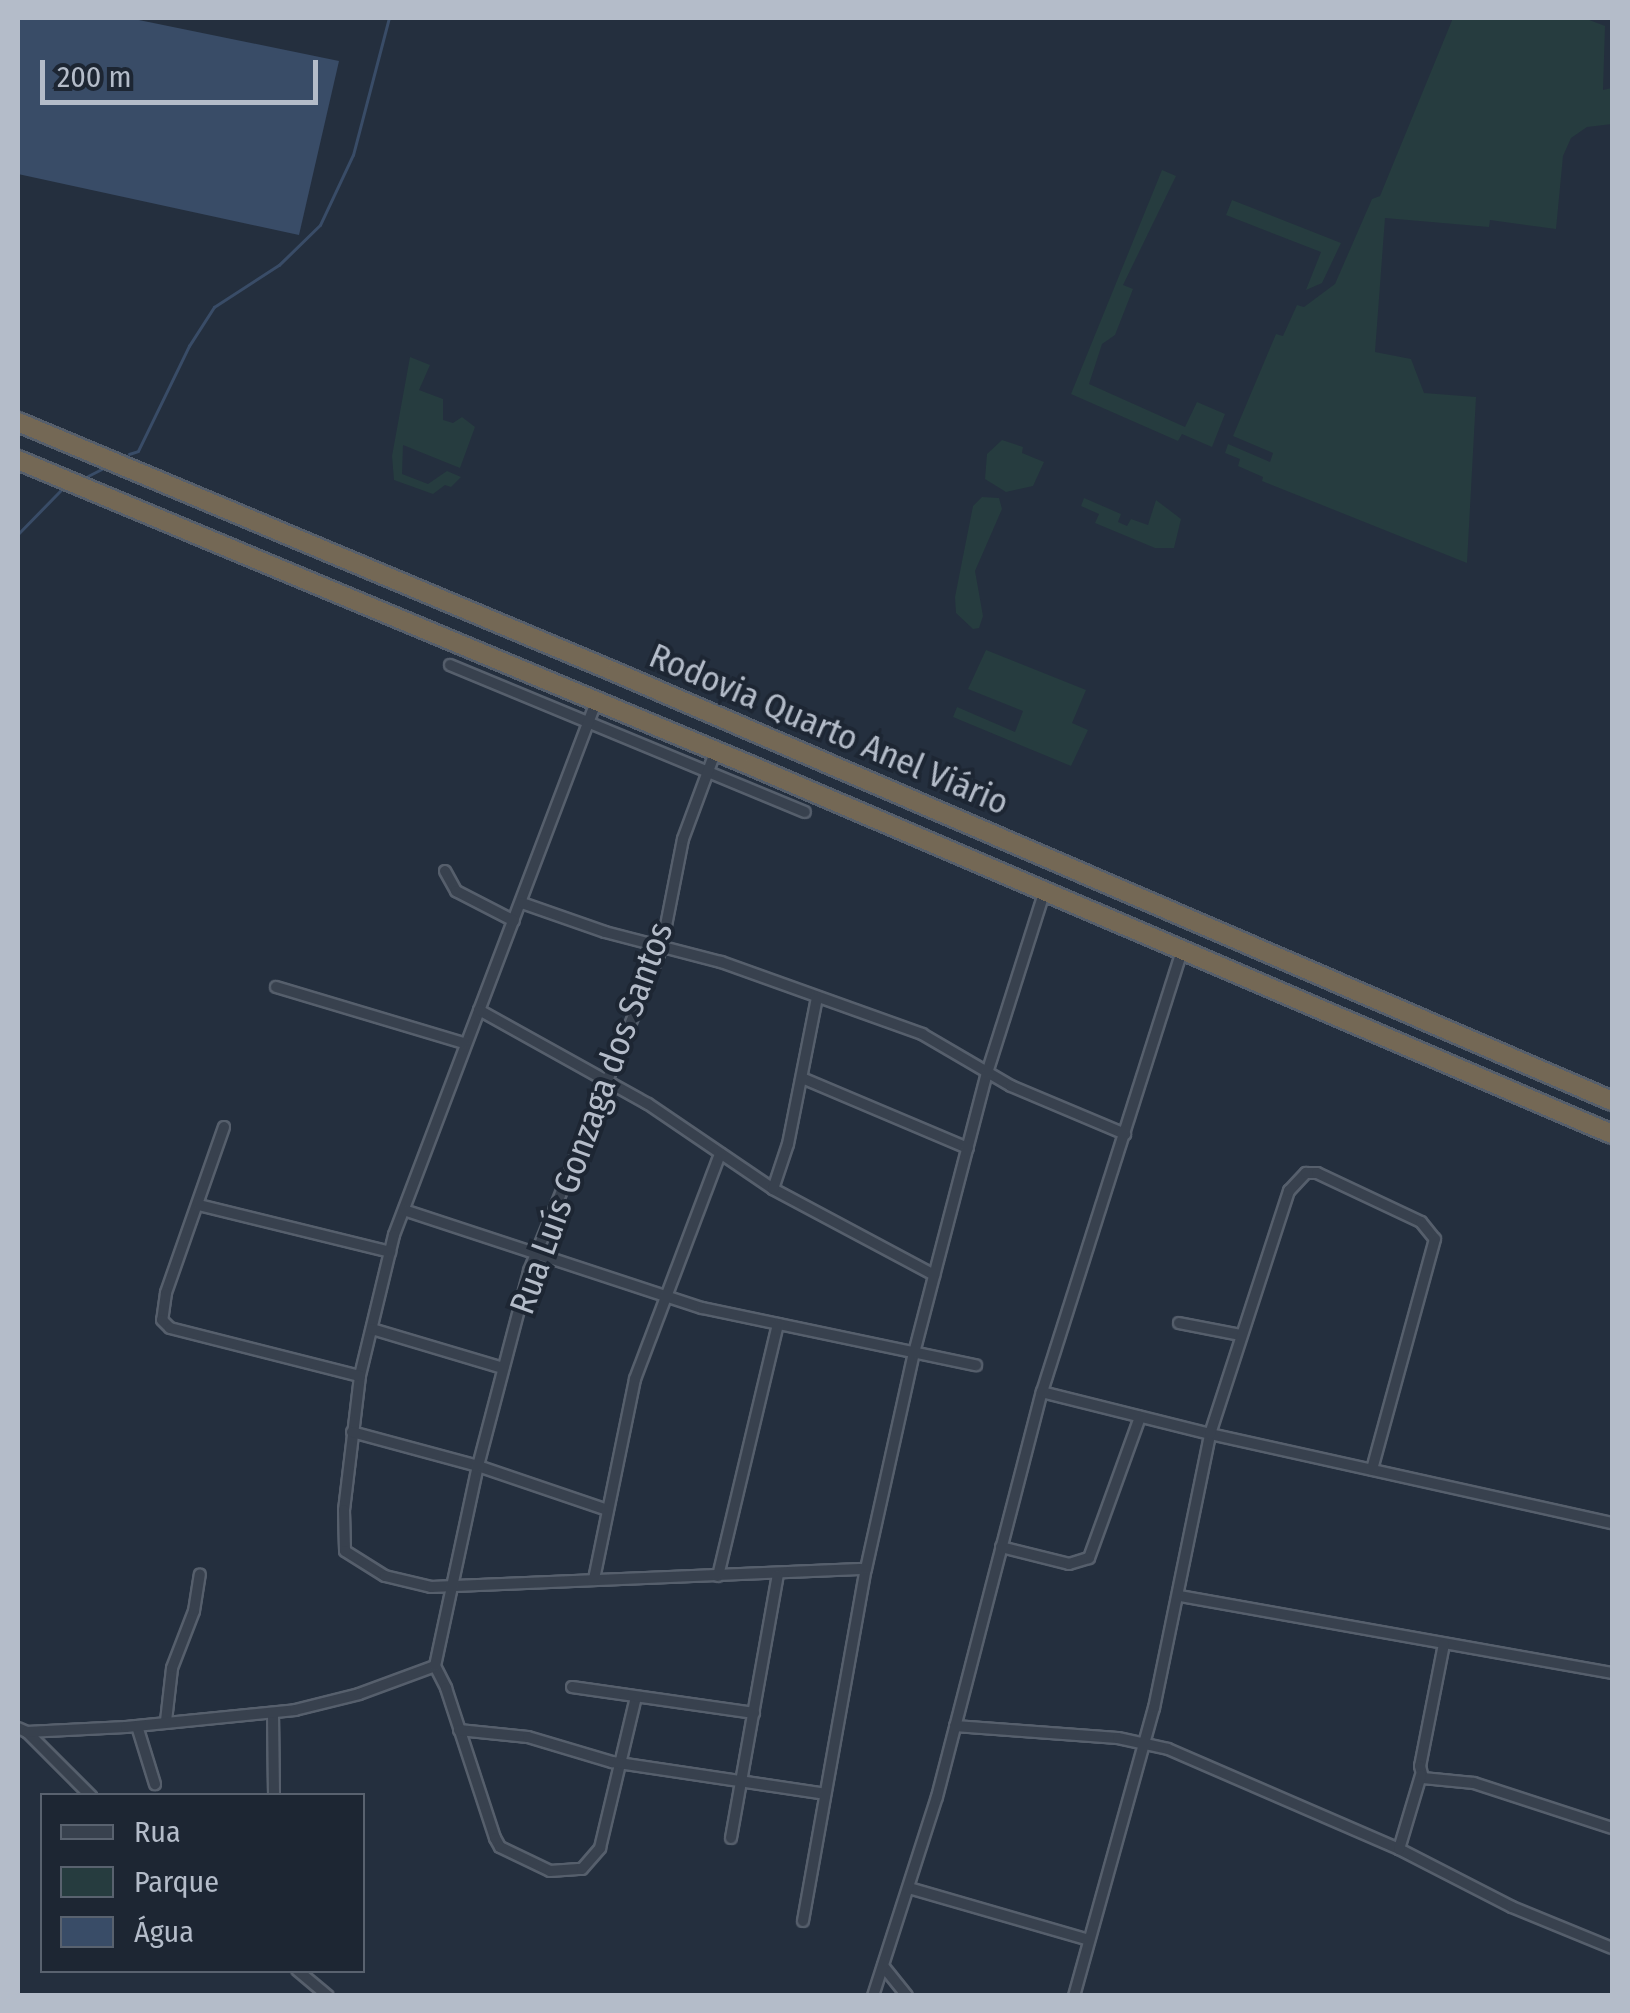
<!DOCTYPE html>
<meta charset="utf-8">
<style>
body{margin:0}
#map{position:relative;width:1630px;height:2013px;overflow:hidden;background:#242f3e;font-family:"Fira Sans Condensed",sans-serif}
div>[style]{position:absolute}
.green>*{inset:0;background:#263c3f}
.water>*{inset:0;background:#394c67}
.stream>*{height:2.5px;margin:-1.25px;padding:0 1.25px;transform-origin:1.25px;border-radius:1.25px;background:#394c67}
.roads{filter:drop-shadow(2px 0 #565f6c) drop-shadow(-2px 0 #565f6c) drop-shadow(0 2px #565f6c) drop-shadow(0 -2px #565f6c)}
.street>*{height:10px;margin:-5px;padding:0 5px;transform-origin:5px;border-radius:5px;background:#38414e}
.highway>*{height:18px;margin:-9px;padding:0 9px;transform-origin:9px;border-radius:9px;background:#746855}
span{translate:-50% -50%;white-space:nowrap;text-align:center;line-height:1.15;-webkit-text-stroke:8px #1d2633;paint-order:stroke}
.street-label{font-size:35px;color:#b4bcc9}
.frame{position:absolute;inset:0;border:20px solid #b4bcc9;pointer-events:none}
.legend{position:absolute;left:40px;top:1793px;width:325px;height:180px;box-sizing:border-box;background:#1d2633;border:2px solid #59626f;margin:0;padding:12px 18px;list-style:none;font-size:30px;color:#b4bcc9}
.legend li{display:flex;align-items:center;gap:20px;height:50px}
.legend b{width:50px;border:2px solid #59626f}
.scale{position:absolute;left:40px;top:60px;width:278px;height:45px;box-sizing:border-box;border:5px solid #b4bcc9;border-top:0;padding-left:12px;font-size:30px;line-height:35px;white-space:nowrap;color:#b4bcc9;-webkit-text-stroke:8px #1d2633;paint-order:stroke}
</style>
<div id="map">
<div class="green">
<i style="clip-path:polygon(1453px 18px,1584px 18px,1605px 26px,1603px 90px,1612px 88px,1612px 124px,1587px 127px,1571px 138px,1563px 156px,1556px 229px,1490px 220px,1489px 227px,1385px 218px,1375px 352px,1411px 359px,1424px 393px,1476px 397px,1467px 563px,1262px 481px,1263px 477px,1238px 466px,1240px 459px,1225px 453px,1228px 444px,1270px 462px,1273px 453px,1233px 436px,1276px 334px,1283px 336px,1297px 305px,1304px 307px,1335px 284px,1372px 199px,1380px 196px)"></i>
<i style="clip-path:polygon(1162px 170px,1176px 176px,1123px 285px,1133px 289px,1115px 335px,1102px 344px,1089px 384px,1185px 427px,1197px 402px,1225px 414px,1212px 447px,1182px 434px,1178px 441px,1071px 394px)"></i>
<i style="clip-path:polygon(1232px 200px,1341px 243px,1322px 283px,1306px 290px,1321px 252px,1226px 215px)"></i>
<i style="clip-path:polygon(410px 357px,430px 365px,419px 390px,443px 399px,443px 420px,453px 423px,462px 417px,475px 427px,460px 468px,403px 445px,402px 474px,428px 484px,447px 471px,461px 477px,451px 487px,445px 485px,433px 494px,394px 480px,392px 456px)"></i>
<i style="clip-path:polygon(1002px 440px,1023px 447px,1022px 453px,1044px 462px,1033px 486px,1006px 492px,985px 479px,987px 454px)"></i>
<i style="clip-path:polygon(982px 497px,999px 498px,1002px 509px,975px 571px,983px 616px,979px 628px,973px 629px,956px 613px,955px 597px,973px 506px)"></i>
<i style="clip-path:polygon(1084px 498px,1121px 514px,1118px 522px,1127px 526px,1131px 519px,1148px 525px,1156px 500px,1181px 519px,1174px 548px,1155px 548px,1095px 523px,1099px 514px,1081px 506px)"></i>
<i style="clip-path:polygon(986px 650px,1086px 690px,1072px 723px,1088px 730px,1071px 766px,953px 717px,957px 707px,1015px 732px,1023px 711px,968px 689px)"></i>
</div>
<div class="water">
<i style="clip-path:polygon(18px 18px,129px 18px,339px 61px,299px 235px,18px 174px)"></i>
</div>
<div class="stream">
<i style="left:129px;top:454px;width:9px;rotate:-18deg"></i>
<i style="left:138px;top:451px;width:117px;rotate:-64.1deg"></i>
<i style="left:189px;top:346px;width:46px;rotate:-57.3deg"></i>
<i style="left:214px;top:307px;width:77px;rotate:-32.9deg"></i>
<i style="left:279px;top:265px;width:57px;rotate:-44.3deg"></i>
<i style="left:320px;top:225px;width:77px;rotate:-64.8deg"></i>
<i style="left:353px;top:155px;width:142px;rotate:-75.3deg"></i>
<i style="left:88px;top:476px;width:16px;rotate:-27deg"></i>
<i style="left:18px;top:534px;width:63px;rotate:-45.6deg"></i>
</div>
<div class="roads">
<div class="street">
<i style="left:450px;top:665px;width:384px;rotate:22.5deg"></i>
<i style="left:596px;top:702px;width:570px;rotate:110.76deg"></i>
<i style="left:394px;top:1235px;width:145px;rotate:103.6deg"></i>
<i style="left:360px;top:1376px;width:135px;rotate:96.8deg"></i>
<i style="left:344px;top:1510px;width:41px;rotate:88.6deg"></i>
<i style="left:345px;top:1551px;width:47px;rotate:32deg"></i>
<i style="left:385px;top:1576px;width:47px;rotate:13.4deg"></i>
<i style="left:431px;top:1587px;width:435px;rotate:-2.4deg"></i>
<i style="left:445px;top:871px;width:23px;rotate:61deg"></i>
<i style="left:456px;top:891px;width:65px;rotate:27.3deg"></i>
<i style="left:522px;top:903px;width:88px;rotate:19.3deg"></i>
<i style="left:605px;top:932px;width:120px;rotate:14.5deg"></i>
<i style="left:721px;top:962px;width:214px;rotate:19.7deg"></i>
<i style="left:922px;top:1034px;width:103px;rotate:30.3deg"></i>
<i style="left:1011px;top:1086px;width:124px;rotate:22.8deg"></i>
<i style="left:276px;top:987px;width:196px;rotate:16.6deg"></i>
<i style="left:479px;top:1010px;width:193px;rotate:29.1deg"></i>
<i style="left:648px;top:1104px;width:151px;rotate:34.2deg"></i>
<i style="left:773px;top:1189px;width:183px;rotate:28.1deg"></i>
<i style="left:802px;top:1078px;width:180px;rotate:22.9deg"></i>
<i style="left:224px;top:1127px;width:176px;rotate:109.3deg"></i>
<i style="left:166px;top:1293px;width:27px;rotate:98deg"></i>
<i style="left:162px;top:1320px;width:11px;rotate:45deg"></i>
<i style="left:170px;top:1328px;width:196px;rotate:14.2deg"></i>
<i style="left:773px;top:1189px;width:47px;rotate:-71.6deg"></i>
<i style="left:788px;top:1144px;width:150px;rotate:-78.8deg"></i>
<i style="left:199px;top:1205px;width:197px;rotate:13.8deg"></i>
<i style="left:404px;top:1210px;width:314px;rotate:18.2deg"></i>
<i style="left:702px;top:1308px;width:280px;rotate:11.8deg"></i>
<i style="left:1179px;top:1323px;width:63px;rotate:11deg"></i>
<i style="left:372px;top:1329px;width:137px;rotate:16.6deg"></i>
<i style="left:1042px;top:1392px;width:173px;rotate:14deg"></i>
<i style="left:1210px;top:1434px;width:412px;rotate:12.5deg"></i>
<i style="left:352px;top:1432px;width:131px;rotate:15.1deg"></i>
<i style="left:478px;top:1466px;width:136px;rotate:18.8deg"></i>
<i style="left:1001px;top:1547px;width:70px;rotate:14deg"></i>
<i style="left:1069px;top:1564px;width:21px;rotate:-17deg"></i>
<i style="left:1089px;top:1558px;width:150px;rotate:-70.1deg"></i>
<i style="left:718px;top:1576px;width:259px;rotate:-76.6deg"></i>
<i style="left:594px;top:1579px;width:204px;rotate:-78.4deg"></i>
<i style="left:635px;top:1379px;width:241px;rotate:-69.3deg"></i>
<i style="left:1180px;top:1596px;width:439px;rotate:10.1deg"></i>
<i style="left:1444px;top:1644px;width:124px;rotate:101.1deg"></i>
<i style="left:1420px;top:1766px;width:12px;rotate:76deg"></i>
<i style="left:1423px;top:1778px;width:51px;rotate:5.6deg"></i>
<i style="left:1474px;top:1783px;width:145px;rotate:18.1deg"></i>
<i style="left:435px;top:1666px;width:25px;rotate:63deg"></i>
<i style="left:446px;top:1688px;width:158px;rotate:71.9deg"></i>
<i style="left:495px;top:1838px;width:10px;rotate:61deg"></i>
<i style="left:500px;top:1847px;width:55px;rotate:25.6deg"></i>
<i style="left:550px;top:1871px;width:32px;rotate:-4deg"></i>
<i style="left:582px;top:1869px;width:28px;rotate:-49deg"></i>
<i style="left:600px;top:1848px;width:155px;rotate:-76.6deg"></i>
<i style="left:572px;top:1687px;width:184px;rotate:8.1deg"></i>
<i style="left:273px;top:1713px;width:83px;rotate:89.3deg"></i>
<i style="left:166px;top:1721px;width:53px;rotate:-83.5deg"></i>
<i style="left:172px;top:1668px;width:61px;rotate:-68.9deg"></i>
<i style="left:194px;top:1611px;width:37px;rotate:-81deg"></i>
<i style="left:137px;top:1726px;width:61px;rotate:72.8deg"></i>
<i style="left:955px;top:1726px;width:163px;rotate:4.2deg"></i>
<i style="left:1118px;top:1738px;width:51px;rotate:12.4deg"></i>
<i style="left:1168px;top:1749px;width:252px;rotate:23.4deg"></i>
<i style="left:1399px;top:1849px;width:127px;rotate:27.2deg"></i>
<i style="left:1512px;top:1907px;width:108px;rotate:22.3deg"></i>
<i style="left:18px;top:1728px;width:10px;rotate:24deg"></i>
<i style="left:27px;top:1732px;width:91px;rotate:45deg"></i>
<i style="left:459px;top:1730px;width:69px;rotate:5.8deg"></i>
<i style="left:528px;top:1737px;width:88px;rotate:16.6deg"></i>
<i style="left:612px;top:1762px;width:215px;rotate:8.5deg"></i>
<i style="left:27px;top:1732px;width:99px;rotate:-2.9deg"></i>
<i style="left:126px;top:1727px;width:170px;rotate:-5.7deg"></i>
<i style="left:295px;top:1710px;width:66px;rotate:-14deg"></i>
<i style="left:359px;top:1694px;width:81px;rotate:-20.2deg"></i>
<i style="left:435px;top:1666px;width:205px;rotate:-77.9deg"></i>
<i style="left:478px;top:1466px;width:202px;rotate:-75.3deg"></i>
<i style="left:529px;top:1271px;width:351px;rotate:-67.7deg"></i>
<i style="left:662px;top:946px;width:109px;rotate:-78.9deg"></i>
<i style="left:683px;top:839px;width:95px;rotate:-69.7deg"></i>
<i style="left:731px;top:1838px;width:267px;rotate:-79.9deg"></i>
<i style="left:1399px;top:1849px;width:77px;rotate:-73.4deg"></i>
<i style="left:909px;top:1888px;width:187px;rotate:16.1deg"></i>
<i style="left:803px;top:1921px;width:358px;rotate:-79.9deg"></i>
<i style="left:866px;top:1569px;width:221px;rotate:-77.5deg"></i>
<i style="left:914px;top:1353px;width:289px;rotate:-75.4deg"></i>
<i style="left:987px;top:1073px;width:189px;rotate:-72.4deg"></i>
<i style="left:883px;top:1966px;width:38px;rotate:51deg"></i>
<i style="left:297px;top:1970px;width:40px;rotate:40deg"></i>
<i style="left:873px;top:1996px;width:209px;rotate:-72.2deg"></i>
<i style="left:937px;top:1797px;width:418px;rotate:-75.5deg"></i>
<i style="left:1042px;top:1392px;width:463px;rotate:-72.4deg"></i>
<i style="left:1074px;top:1996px;width:299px;rotate:-74.5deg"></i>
<i style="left:1154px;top:1708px;width:280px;rotate:-78.4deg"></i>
<i style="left:1210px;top:1434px;width:256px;rotate:-72deg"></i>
<i style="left:1289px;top:1191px;width:25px;rotate:-47deg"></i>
<i style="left:1306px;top:1173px;width:11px"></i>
<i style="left:1317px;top:1173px;width:115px;rotate:25.2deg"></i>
<i style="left:1421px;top:1222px;width:22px;rotate:51deg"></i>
<i style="left:1435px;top:1239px;width:239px;rotate:105.3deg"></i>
</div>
<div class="highway">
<i style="left:18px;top:422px;width:647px;rotate:22.72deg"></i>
<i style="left:615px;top:672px;width:1085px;rotate:23.28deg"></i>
<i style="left:18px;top:460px;width:795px;rotate:22.63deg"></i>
<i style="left:752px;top:766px;width:935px;rotate:23.17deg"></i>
</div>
</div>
<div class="street-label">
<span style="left:829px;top:729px;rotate:23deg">Rodovia Quarto Anel Viário</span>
<span style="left:591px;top:1118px;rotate:-70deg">Rua Luís Gonzaga dos Santos</span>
</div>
<div class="frame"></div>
<ul class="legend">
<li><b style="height:12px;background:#38414e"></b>Rua</li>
<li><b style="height:28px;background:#263c3f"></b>Parque</li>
<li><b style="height:28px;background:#394c67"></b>Água</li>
</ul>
<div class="scale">200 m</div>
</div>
